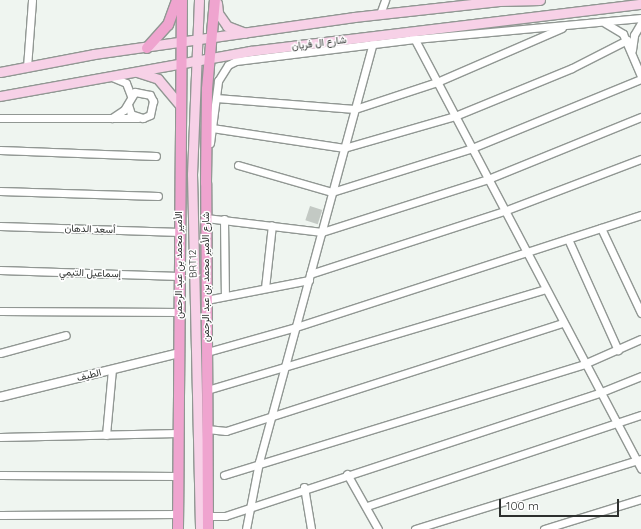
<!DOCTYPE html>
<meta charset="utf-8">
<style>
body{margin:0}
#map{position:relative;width:641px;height:529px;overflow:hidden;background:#eff5f0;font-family:Quicksand,Vazirmatn,sans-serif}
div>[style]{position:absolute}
.building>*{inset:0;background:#c3c9c4;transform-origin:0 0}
.roads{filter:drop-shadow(1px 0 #919793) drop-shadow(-1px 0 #919793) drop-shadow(0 1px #919793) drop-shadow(0 -1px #919793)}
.minor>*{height:7px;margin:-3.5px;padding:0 3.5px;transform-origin:3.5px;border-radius:3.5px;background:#fff}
.tertiary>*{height:8px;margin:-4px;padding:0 4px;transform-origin:4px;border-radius:4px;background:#fff}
.secondary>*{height:9px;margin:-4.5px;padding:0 4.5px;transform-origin:4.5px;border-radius:4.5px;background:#f7d1e7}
.primary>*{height:10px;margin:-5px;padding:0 5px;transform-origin:5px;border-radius:5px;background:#efa4cf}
span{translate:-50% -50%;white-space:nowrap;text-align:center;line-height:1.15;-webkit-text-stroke:3px #fff;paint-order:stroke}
.street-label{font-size:10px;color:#2d302e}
.scale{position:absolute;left:499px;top:499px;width:120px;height:18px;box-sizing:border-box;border:2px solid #2d302e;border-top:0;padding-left:5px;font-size:12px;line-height:14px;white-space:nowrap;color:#2d302e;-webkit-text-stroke:3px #fff;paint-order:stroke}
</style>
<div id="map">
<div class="building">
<i style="left:310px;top:206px;width:13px;height:15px;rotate:18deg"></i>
</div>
<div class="roads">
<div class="minor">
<i style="left:380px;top:14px;width:15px;rotate:-70deg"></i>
<i style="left:605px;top:23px;width:21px;rotate:31deg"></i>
<i style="left:623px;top:34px;width:46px;rotate:66.8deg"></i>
<i style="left:413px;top:36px;width:489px;rotate:62.2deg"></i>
<i style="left:632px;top:50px;width:15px;rotate:-82deg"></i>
<i style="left:634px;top:35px;width:14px;rotate:-60deg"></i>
<i style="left:27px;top:67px;width:67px;rotate:-85.7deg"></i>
<i style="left:112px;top:77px;width:15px;rotate:23deg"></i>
<i style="left:126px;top:83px;width:14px;rotate:69deg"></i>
<i style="left:216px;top:98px;width:139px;rotate:4.5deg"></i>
<i style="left:355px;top:109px;width:86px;rotate:-18.2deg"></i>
<i style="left:437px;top:82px;width:136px;rotate:-23.4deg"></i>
<i style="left:0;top:118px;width:138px"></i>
<i style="left:112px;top:118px;width:14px;rotate:-34deg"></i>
<i style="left:124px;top:110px;width:21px;rotate:-59deg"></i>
<i style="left:135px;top:92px;width:15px;rotate:11deg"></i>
<i style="left:150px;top:95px;width:7px;rotate:63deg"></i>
<i style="left:153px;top:101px;width:14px;rotate:102deg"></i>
<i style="left:150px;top:115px;width:8px;rotate:157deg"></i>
<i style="left:143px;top:118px;width:13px;rotate:-162deg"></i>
<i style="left:131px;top:114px;width:9px;rotate:-108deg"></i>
<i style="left:212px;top:128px;width:134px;rotate:8.6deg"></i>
<i style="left:344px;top:148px;width:116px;rotate:-16.1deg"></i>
<i style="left:455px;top:116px;width:126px;rotate:-22.3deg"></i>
<i style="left:572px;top:68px;width:62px;rotate:-27deg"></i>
<i style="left:210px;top:143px;width:63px;rotate:-82.6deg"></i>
<i style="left:218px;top:81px;width:19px;rotate:-58deg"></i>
<i style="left:228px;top:65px;width:9px;rotate:-27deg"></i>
<i style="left:236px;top:61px;width:180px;rotate:-7deg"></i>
<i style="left:415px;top:39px;width:227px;rotate:-5.3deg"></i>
<i style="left:0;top:150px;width:156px;rotate:2.2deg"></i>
<i style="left:238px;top:165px;width:98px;rotate:16deg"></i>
<i style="left:332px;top:192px;width:147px;rotate:-17.4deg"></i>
<i style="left:472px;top:148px;width:183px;rotate:-22.2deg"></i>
<i style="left:0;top:191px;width:158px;rotate:1.8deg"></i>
<i style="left:206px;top:218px;width:117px;rotate:6.9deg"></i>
<i style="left:322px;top:232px;width:174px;rotate:-17.7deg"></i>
<i style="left:488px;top:179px;width:165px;rotate:-22.1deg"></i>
<i style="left:224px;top:219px;width:77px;rotate:89.3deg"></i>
<i style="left:0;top:226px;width:180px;rotate:1.9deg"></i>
<i style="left:601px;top:228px;width:94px;rotate:64.8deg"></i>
<i style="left:568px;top:239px;width:122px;rotate:65.8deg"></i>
<i style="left:0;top:270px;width:179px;rotate:1.9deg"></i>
<i style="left:310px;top:274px;width:204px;rotate:-18deg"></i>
<i style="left:504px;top:211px;width:147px;rotate:-20.8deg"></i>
<i style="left:265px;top:288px;width:63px;rotate:-83.7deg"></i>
<i style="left:206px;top:300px;width:105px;rotate:-11deg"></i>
<i style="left:0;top:311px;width:179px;rotate:0.3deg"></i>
<i style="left:207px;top:352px;width:92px;rotate:-15.7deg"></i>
<i style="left:296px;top:327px;width:363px;rotate:-18deg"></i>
<i style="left:0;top:353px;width:68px;rotate:-15.3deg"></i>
<i style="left:207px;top:390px;width:353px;rotate:-16.6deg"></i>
<i style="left:207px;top:429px;width:19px;rotate:6deg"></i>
<i style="left:226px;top:431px;width:354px;rotate:-17.8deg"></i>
<i style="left:106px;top:435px;width:66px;rotate:-84.8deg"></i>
<i style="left:0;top:437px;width:178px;rotate:-1.3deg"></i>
<i style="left:347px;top:474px;width:63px;rotate:60.6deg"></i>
<i style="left:0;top:475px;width:178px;rotate:0.3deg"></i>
<i style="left:224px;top:475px;width:377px;rotate:-17.1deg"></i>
<i style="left:584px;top:364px;width:62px;rotate:-23.7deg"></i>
<i style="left:304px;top:487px;width:43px;rotate:80.5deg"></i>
<i style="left:367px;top:506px;width:289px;rotate:-18.4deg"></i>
<i style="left:0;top:515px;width:177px;rotate:-0.3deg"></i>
<i style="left:208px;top:516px;width:17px"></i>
<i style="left:225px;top:516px;width:394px;rotate:-18.2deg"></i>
<i style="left:599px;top:393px;width:45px;rotate:-22deg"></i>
<i style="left:246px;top:529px;width:68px;rotate:-79deg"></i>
<i style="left:259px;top:462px;width:435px;rotate:-74.8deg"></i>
<i style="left:415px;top:529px;width:237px;rotate:-17.2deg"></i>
<i style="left:544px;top:529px;width:102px;rotate:-17.2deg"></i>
</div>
<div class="tertiary">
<i style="left:0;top:397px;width:184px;rotate:-13.8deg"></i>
</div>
<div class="secondary">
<i style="left:199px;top:0;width:174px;rotate:92.3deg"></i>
<i style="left:192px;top:174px;width:355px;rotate:88.7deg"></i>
<i style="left:217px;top:3px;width:10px;rotate:84deg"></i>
<i style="left:218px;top:13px;width:16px;rotate:55deg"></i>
<i style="left:227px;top:26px;width:19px;rotate:21deg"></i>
<i style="left:0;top:72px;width:96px;rotate:-10.8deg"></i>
<i style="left:94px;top:54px;width:263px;rotate:-8.1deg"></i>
<i style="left:354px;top:17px;width:146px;rotate:-6.3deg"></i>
<i style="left:499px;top:1px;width:41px;rotate:-1.4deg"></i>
<i style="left:137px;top:72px;width:22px;rotate:18deg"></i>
<i style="left:158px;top:79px;width:35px;rotate:50deg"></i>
<i style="left:0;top:96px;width:254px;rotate:-10.2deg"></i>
<i style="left:250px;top:51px;width:394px;rotate:-6.9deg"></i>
</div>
<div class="primary">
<i style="left:147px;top:48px;width:31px;rotate:-48deg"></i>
<i style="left:168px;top:25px;width:27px;rotate:-70deg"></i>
<i style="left:178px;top:529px;width:529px;rotate:-89.57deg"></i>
<i style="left:208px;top:529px;width:346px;rotate:-90.3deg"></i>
<i style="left:206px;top:183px;width:94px;rotate:-89.4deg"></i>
<i style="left:207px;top:89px;width:89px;rotate:-84.9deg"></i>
</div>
</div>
<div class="street-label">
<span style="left:319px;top:43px;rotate:-7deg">شارع ال فريان</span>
<span style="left:90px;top:229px;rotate:2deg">أسعد الدهان</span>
<span style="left:193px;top:264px;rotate:-91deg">BRT12</span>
<span style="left:179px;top:265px;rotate:-90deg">الأمير محمد بن عبد الرحمن</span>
<span style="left:90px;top:273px;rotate:2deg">إسماعيل التيمي</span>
<span style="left:206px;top:277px;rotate:-90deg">شارع الأمير محمد بن عبد الرحمن</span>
<span style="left:89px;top:375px;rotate:-14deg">الطيف</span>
</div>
<div class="scale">100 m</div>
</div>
